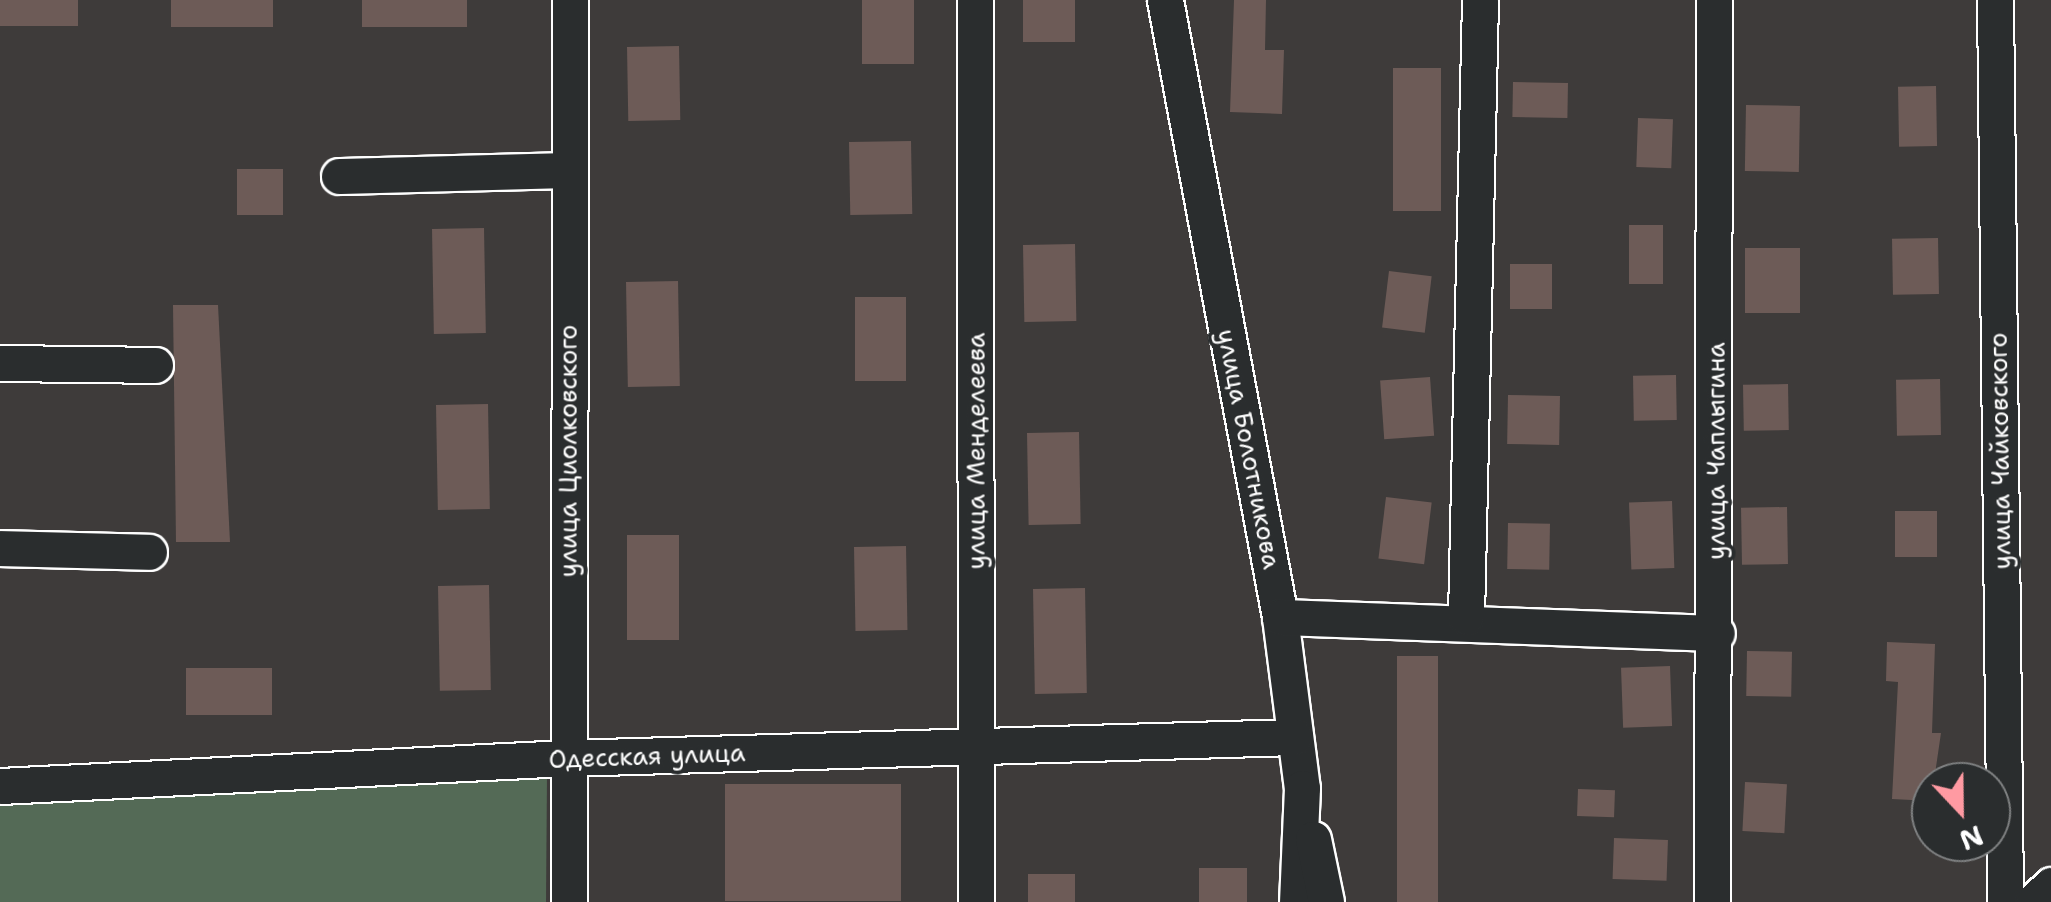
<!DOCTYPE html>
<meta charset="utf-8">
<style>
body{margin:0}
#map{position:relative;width:2051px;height:902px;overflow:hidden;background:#3e3b3a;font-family:"Shantell Sans",sans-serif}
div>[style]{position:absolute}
.green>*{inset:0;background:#546a56}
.building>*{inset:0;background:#6d5b57;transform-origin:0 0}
.roads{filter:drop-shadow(2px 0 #fff) drop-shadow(-2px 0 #fff) drop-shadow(0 2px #fff) drop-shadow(0 -2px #fff)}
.minor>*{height:35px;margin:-17.5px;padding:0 17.5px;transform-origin:17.5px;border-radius:17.5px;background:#2a2d2e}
span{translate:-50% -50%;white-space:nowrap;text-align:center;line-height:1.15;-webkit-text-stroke:8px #2a2d2e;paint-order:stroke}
.street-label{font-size:25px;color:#fff}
.north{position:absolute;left:1911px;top:762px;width:100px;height:100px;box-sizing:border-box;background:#2a2d2e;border:2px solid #7f8182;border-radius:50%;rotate:158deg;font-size:28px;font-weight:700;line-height:40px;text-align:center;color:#fff}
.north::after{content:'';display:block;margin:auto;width:35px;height:45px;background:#ff9aa2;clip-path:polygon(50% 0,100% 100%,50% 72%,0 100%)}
</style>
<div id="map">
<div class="green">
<i style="clip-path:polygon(547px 776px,546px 902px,0 902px,0 802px)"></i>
</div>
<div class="building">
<i style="left:0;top:0;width:78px;height:26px"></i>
<i style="left:171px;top:0;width:102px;height:27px"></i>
<i style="left:362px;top:0;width:105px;height:27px"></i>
<i style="left:862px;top:0;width:52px;height:64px"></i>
<i style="left:1023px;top:0;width:52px;height:42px"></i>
<i style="clip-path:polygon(1234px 0,1266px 0,1265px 50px,1284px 50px,1282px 114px,1230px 112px)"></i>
<i style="left:679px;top:46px;width:74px;height:52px;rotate:89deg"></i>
<i style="left:1393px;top:68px;width:48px;height:143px"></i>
<i style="left:1513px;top:82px;width:55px;height:35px;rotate:1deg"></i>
<i style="left:1936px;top:86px;width:60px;height:38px;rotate:89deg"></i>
<i style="left:1746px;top:105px;width:54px;height:66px;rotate:1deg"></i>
<i style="left:1638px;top:118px;width:35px;height:49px;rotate:2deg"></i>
<i style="left:911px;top:141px;width:73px;height:62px;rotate:89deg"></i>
<i style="left:237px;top:169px;width:46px;height:46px"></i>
<i style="left:1629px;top:225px;width:34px;height:59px"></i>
<i style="left:484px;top:228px;width:105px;height:52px;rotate:89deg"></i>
<i style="left:1938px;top:238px;width:56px;height:46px;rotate:89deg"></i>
<i style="left:1075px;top:244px;width:77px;height:52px;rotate:89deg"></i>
<i style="left:1745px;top:248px;width:55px;height:65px"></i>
<i style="left:1510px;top:264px;width:42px;height:45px"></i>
<i style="left:1389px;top:271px;width:43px;height:57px;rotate:7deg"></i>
<i style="left:678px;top:281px;width:105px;height:52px;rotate:89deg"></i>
<i style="left:855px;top:297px;width:51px;height:84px"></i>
<i style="clip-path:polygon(173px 305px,218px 305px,230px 542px,176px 542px)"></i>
<i style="left:1676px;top:375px;width:45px;height:43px;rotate:89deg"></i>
<i style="left:1430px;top:377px;width:59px;height:50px;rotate:86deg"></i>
<i style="left:1940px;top:379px;width:56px;height:44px;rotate:89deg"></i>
<i style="left:1788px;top:384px;width:46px;height:45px;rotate:89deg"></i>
<i style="left:1508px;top:395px;width:52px;height:49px;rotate:1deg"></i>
<i style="left:488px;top:404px;width:105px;height:52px;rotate:89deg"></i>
<i style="left:1079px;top:432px;width:92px;height:52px;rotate:89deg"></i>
<i style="left:1386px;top:497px;width:46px;height:62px;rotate:7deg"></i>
<i style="left:1672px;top:501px;width:67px;height:43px;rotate:88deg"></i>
<i style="left:1787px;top:507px;width:57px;height:46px;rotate:89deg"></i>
<i style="left:1937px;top:511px;width:46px;height:42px;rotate:90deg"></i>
<i style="left:1508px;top:523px;width:42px;height:46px;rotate:1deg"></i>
<i style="left:627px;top:535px;width:52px;height:105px"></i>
<i style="left:906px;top:546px;width:84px;height:52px;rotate:89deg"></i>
<i style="left:489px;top:585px;width:105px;height:51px;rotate:89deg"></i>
<i style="left:1085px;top:588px;width:105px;height:52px;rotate:89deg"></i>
<i style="clip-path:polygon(1887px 642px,1935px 644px,1932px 733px,1941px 733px,1931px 801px,1892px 799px,1898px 682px,1886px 681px)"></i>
<i style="left:1747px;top:651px;width:45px;height:45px;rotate:1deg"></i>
<i style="left:1438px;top:656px;width:246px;height:41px;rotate:90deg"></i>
<i style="left:1670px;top:666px;width:60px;height:49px;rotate:88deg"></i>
<i style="left:186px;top:668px;width:86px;height:47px"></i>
<i style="left:1745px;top:782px;width:42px;height:49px;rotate:3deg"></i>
<i style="left:901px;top:784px;width:117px;height:176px;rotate:90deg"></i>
<i style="left:1578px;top:789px;width:37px;height:27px;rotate:2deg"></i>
<i style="left:1614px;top:838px;width:54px;height:41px;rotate:2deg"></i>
<i style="left:1199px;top:868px;width:48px;height:34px"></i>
<i style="left:1075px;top:874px;width:28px;height:47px;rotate:90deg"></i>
</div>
<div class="roads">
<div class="minor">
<i style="left:975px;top:0;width:902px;rotate:89.94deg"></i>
<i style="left:1165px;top:0;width:628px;rotate:79.44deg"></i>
<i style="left:1280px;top:617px;width:172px;rotate:82.7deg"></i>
<i style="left:1302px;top:788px;width:114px;rotate:92.5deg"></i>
<i style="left:1995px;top:0;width:902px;rotate:89.36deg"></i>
<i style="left:339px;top:176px;width:230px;rotate:-1.5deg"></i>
<i style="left:0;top:363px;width:155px;rotate:0.7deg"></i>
<i style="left:0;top:548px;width:149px;rotate:1.5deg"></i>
<i style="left:1280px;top:617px;width:437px;rotate:2.1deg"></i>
<i style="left:1466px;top:617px;width:617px;rotate:-88.7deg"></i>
<i style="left:0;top:786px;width:567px;rotate:-2.83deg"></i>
<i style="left:566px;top:758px;width:729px;rotate:-1.65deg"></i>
<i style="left:1313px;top:839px;width:64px;rotate:78.3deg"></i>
<i style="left:569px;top:902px;width:902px;rotate:-89.94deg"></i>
<i style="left:1712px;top:902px;width:902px;rotate:-89.87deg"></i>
<i style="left:2033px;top:902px;width:25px;rotate:-43deg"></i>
</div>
</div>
<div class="street-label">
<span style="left:1249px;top:449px;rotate:79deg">улица Болотникова</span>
<span style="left:568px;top:451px;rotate:-90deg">улица Циолковского</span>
<span style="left:976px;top:451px;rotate:-90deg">улица Менделеева</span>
<span style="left:1716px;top:451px;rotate:-90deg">улица Чаплыгина</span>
<span style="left:2000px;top:451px;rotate:-91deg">улица Чайковского</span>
<span style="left:647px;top:756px;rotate:-2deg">Одесская улица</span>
</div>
<div class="north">N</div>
</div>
